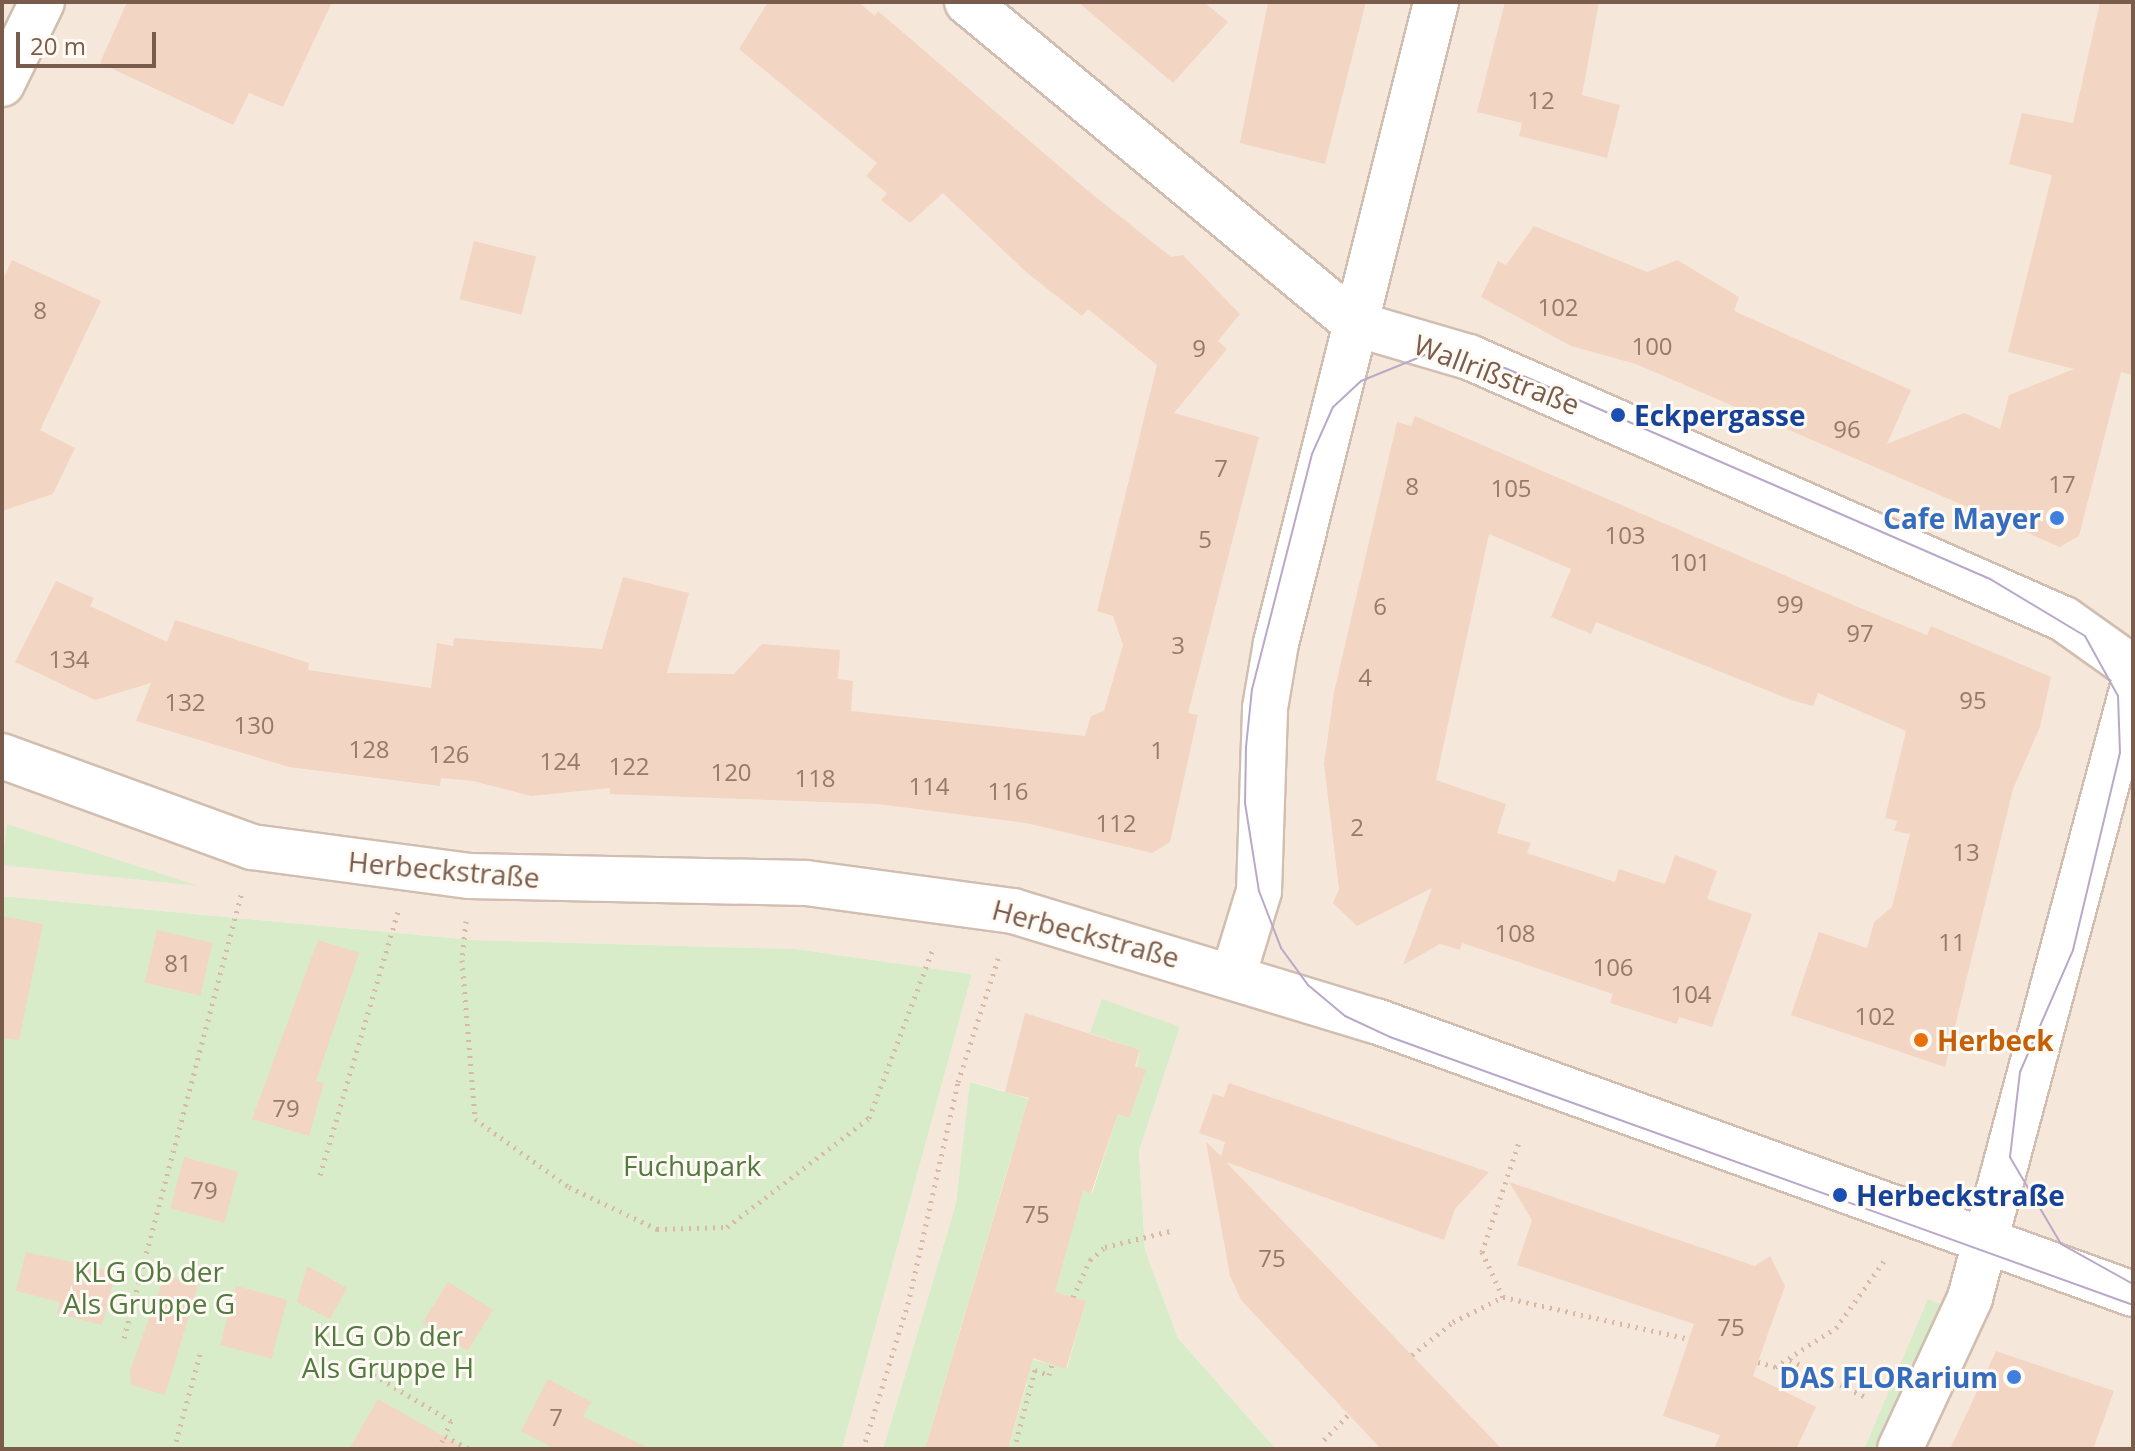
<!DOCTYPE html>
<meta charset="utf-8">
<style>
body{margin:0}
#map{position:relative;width:2135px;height:1451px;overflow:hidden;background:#fdf6ec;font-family:"Open Sans",sans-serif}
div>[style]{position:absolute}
.residential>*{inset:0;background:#f5e8da}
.green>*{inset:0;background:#d8ecc9;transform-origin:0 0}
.building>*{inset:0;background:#f3d5c3;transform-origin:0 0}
.path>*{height:5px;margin-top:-2.5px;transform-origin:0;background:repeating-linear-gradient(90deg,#d9b8a5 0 2px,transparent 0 8px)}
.roads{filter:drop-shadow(2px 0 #d1beb0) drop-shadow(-2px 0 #d1beb0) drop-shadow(0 2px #d1beb0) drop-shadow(0 -2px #d1beb0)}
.minor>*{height:44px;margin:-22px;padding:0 22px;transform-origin:22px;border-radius:22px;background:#fff}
.tram>*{height:2px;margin:-1px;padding:0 1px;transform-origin:1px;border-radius:1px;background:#b9a8c9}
.dots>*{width:22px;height:22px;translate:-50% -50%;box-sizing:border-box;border:4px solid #fffaf3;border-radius:50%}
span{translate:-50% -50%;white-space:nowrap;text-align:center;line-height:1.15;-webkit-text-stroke:6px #fffaf3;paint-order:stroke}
.number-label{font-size:24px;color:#987a6a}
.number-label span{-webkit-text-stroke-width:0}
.street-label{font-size:28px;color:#7a5c4d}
.transit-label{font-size:28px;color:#164399;font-weight:700}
.left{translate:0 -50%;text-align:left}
.shop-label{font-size:28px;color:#366cbe;font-weight:700}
.right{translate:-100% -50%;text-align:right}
.food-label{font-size:28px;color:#c56008;font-weight:700}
.park-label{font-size:28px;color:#537a41}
.frame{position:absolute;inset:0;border:4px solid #7a5c4d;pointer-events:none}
.scale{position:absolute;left:16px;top:32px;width:140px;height:36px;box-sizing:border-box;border:4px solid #7a5c4d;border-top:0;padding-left:10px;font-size:24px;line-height:28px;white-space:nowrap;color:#7a5c4d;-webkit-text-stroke:6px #fffaf3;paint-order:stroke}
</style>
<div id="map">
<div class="residential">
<i style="clip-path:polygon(2px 2px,2133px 2px,2133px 1449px,1276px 1449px,1178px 1338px,1145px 1250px,1139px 1151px,1180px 1027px,1140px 1050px,1129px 1118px,1118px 1115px,1091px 1193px,1084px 1191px,1086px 1301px,1066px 1369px,1027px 1383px,1008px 1449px,925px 1449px,1012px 1157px,1041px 1101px,971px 1082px,956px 1203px,883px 1449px,842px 1449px,972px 974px,795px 949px,473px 940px,2px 896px)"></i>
</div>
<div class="green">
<i style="clip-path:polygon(7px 824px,199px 886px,2px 865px)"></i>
<i style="clip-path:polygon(2px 896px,473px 940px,795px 949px,972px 974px,842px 1449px,2px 1449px)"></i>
<i style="clip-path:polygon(1102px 999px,1180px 1027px,1139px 1151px,1145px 1250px,1178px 1338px,1276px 1449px,1008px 1449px,1027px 1383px,1025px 1358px,1067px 1368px,1086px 1301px,1051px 1291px,1083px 1191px,1092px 1193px,1118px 1114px,1128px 1118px,1140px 1050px,1090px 1033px)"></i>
<i style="clip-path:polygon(970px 1082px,1041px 1102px,1011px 1158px,925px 1449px,883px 1449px,956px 1203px)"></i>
<i style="left:1928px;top:1299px;width:13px;height:166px;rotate:23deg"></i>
</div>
<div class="building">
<i style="clip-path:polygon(127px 2px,332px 2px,283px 107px,249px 93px,233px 125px,100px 63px)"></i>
<i style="clip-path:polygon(768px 2px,858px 2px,875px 16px,878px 11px,1087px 190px,1171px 257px,1183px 255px,1240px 314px,1218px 341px,1227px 349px,1174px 413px,1259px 437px,1188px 713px,1198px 715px,1170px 842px,1152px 853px,1026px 823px,878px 804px,610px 794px,610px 788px,531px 796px,473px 781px,441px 778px,440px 786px,289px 767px,136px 721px,151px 683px,95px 700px,15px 662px,56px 581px,94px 598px,90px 606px,167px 642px,175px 620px,309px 663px,308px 670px,431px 688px,437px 643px,453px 646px,454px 638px,602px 649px,623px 577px,689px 593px,667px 673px,734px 674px,762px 644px,840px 650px,838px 679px,853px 681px,851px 711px,1085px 736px,1091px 716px,1104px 711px,1123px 645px,1113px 616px,1097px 611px,1157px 365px,1088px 309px,1082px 316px,1026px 272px,943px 193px,910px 223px,881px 200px,887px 193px,866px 176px,877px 163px,739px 49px)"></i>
<i style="clip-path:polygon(1078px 2px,1204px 2px,1228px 22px,1173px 83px)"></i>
<i style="clip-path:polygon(1268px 2px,1366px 2px,1325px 164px,1240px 143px)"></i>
<i style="clip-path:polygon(1505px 2px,1599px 2px,1582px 95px,1620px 105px,1607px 158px,1519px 136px,1522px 123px,1477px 112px)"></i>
<i style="clip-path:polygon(2100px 2px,2133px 2px,2133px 375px,2121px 372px,2079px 536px,2060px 547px,1636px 364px,1571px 346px,1481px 297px,1498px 261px,1506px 265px,1534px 226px,1647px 272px,1677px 260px,1739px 297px,1734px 311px,1911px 390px,1887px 444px,1964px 413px,2000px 429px,2009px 395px,2074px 369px,2008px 352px,2052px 175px,2009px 164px,2022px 113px,2073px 123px)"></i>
<i style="left:474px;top:241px;width:64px;height:60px;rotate:14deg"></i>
<i style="clip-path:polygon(12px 260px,101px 301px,40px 430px,75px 448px,53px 494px,2px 511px,2px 281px)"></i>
<i style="clip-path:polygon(1415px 416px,1865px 610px,1927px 635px,1931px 626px,2051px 677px,2040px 727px,2013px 789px,1945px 1067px,1791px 1015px,1819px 932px,1867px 948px,1874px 922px,1892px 907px,1910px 834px,1894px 831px,1897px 821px,1885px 818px,1906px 731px,1818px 693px,1813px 706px,1791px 700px,1596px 622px,1591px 634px,1551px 617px,1571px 569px,1489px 534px,1436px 780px,1506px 804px,1497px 833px,1531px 843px,1527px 853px,1615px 882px,1619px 869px,1665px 884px,1675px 855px,1717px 871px,1707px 899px,1752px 914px,1712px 1027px,1679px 1017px,1677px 1024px,1610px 1003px,1613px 994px,1462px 943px,1460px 950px,1440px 944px,1403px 965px,1432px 888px,1357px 926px,1333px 903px,1339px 889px,1324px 764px,1334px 692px,1397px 422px,1411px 426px)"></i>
<i style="clip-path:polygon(2px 916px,43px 924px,19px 1040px,2px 1038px)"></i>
<i style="left:157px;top:930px;width:57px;height:54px;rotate:13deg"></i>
<i style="clip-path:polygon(318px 940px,359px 953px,316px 1081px,324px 1083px,309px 1136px,252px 1119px)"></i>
<i style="clip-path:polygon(1025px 1013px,1140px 1050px,1135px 1066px,1146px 1070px,1129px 1118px,1118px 1114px,1091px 1193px,1083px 1191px,1055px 1292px,1086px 1301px,1066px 1369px,1033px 1358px,1008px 1449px,925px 1449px,1029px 1098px,1005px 1092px)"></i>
<i style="clip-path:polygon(1229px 1083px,1489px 1172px,1455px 1209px,1444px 1240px,1226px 1162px,1502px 1449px,1381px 1449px,1241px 1300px,1230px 1276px,1206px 1142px,1221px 1156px,1225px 1142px,1199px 1133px,1213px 1094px,1224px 1097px)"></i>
<i style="left:184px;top:1157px;width:56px;height:53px;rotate:15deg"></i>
<i style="clip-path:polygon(1509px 1182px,1755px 1266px,1770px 1256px,1785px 1286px,1753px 1376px,1816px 1407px,1796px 1449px,1714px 1449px,1720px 1435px,1663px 1416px,1694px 1324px,1517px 1265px,1532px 1220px)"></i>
<i style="clip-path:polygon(26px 1252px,116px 1272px,102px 1325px,57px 1313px,60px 1302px,16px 1291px)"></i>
<i style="clip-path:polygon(307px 1266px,347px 1288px,330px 1319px,297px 1302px)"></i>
<i style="clip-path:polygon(165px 1275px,198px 1285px,165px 1395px,131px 1385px,130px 1371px)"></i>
<i style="left:448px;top:1282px;width:53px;height:48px;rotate:32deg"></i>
<i style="left:236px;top:1286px;width:53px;height:61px;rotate:15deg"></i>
<i style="clip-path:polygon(1996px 1351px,2114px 1391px,2093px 1449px,1950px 1449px)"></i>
<i style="clip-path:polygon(548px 1379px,591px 1402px,583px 1417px,651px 1449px,555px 1449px,521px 1431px)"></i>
<i style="clip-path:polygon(378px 1399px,466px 1449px,349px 1449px)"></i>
</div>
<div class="path">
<i style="left:466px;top:921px;width:39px;rotate:96deg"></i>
<i style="left:462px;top:960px;width:160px;rotate:85.3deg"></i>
<i style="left:475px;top:1119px;width:116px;rotate:35.9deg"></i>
<i style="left:569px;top:1187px;width:98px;rotate:25.5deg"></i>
<i style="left:657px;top:1229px;width:70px;rotate:-1.6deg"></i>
<i style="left:727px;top:1227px;width:179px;rotate:-37.5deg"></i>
<i style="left:869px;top:1118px;width:184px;rotate:-69.3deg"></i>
<i style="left:320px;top:1175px;width:275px;rotate:-73.5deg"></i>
<i style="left:1073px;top:1297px;width:41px;rotate:-65.3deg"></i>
<i style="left:1090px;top:1260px;width:20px;rotate:-41deg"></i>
<i style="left:1105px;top:1247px;width:67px;rotate:-13.8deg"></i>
<i style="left:1503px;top:1297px;width:191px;rotate:12.7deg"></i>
<i style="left:124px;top:1338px;width:462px;rotate:-75.2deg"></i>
<i style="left:1412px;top:1355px;width:53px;rotate:-38.8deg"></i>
<i style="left:1453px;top:1322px;width:56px;rotate:-26.6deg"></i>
<i style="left:1503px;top:1297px;width:50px;rotate:-115deg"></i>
<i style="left:1482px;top:1252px;width:119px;rotate:-71.4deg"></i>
<i style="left:1790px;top:1360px;width:87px;rotate:26deg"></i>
<i style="left:1758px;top:1362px;width:18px;rotate:16deg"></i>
<i style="left:1775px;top:1367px;width:72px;rotate:-32.6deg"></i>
<i style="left:1836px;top:1328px;width:82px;rotate:-54.4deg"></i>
<i style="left:367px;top:1371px;width:98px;rotate:30.8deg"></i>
<i style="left:451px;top:1421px;width:16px;rotate:112deg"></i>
<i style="left:445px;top:1436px;width:27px;rotate:28deg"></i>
<i style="left:1324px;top:1440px;width:35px;rotate:-46deg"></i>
<i style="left:174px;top:1449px;width:103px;rotate:-74.7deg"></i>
<i style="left:438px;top:1449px;width:15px;rotate:-62deg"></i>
<i style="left:863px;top:1449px;width:152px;rotate:-72.8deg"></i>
<i style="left:908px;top:1304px;width:228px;rotate:-77.3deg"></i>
<i style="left:958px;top:1082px;width:136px;rotate:-72deg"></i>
<i style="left:1014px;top:1449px;width:82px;rotate:-75.1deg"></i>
<i style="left:1035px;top:1370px;width:15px;rotate:20deg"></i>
<i style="left:1049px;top:1375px;width:11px;rotate:-75deg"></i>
</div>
<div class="roads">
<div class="minor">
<i style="left:967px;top:2px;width:505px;rotate:39.62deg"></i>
<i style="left:1356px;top:324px;width:118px;rotate:16.3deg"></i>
<i style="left:1469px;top:357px;width:650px;rotate:23.77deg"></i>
<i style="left:2064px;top:619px;width:85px;rotate:35.4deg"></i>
<i style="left:2px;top:84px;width:91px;rotate:-64deg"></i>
<i style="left:2px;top:756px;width:266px;rotate:20deg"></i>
<i style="left:252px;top:847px;width:220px;rotate:7.6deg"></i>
<i style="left:470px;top:876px;width:336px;rotate:1.2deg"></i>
<i style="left:806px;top:883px;width:209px;rotate:7.7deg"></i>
<i style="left:1013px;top:911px;width:379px;rotate:16.9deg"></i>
<i style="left:1376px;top:1021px;width:805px;rotate:19.83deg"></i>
<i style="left:1234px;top:973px;width:86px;rotate:-73deg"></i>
<i style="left:1259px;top:891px;width:183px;rotate:-88.1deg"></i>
<i style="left:1265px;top:708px;width:66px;rotate:-80.4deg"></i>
<i style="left:1276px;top:643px;width:661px;rotate:-75.98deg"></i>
<i style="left:1900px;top:1449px;width:166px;rotate:-65.1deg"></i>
<i style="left:1970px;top:1298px;width:633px;rotate:-75.09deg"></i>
</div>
</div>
<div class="tram">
<i style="left:2133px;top:1284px;width:82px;rotate:-150.9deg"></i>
<i style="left:2061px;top:1244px;width:101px;rotate:-120.4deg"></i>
<i style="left:2010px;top:1157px;width:86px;rotate:-83.3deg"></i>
<i style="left:2020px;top:1072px;width:133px;rotate:-66.5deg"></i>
<i style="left:2073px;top:950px;width:203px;rotate:-76.6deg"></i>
<i style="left:2120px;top:753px;width:57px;rotate:-92deg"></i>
<i style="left:2118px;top:696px;width:68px;rotate:-118.8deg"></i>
<i style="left:2085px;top:636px;width:111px;rotate:-149deg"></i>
<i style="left:1990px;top:579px;width:529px;rotate:-156.49deg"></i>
<i style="left:1505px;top:368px;width:81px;rotate:-170.8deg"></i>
<i style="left:1425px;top:355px;width:69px;rotate:157.9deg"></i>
<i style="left:1361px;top:381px;width:38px;rotate:137deg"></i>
<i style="left:1333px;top:407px;width:51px;rotate:114.1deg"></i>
<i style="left:1312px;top:454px;width:243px;rotate:104.3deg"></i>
<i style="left:1252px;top:689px;width:58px;rotate:95.9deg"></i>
<i style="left:1246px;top:747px;width:56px;rotate:91deg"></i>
<i style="left:1245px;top:803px;width:89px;rotate:81deg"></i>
<i style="left:1259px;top:891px;width:61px;rotate:68.9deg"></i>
<i style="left:1281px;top:948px;width:46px;rotate:53.9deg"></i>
<i style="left:1308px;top:985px;width:48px;rotate:40deg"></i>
<i style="left:1345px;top:1016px;width:50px;rotate:25deg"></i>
<i style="left:1390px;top:1037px;width:790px;rotate:19.83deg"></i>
</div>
<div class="dots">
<i style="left:1618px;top:415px;background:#1a4fb4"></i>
<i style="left:2057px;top:518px;background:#3f7fe0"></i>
<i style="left:1921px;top:1040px;background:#e8710a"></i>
<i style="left:1840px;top:1195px;background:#1a4fb4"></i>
<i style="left:2014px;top:1377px;background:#3f7fe0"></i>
</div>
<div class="number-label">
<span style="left:1541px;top:100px">12</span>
<span style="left:1558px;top:307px">102</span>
<span style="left:40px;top:310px">8</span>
<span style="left:1652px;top:346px">100</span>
<span style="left:1199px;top:348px">9</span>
<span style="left:1847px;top:429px">96</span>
<span style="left:1221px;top:468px">7</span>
<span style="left:2062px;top:484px">17</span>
<span style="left:1412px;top:486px">8</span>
<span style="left:1511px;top:488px">105</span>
<span style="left:1625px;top:535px">103</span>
<span style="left:1205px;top:539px">5</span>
<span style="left:1690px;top:562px">101</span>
<span style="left:1790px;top:604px">99</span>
<span style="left:1380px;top:606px">6</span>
<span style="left:1860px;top:633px">97</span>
<span style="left:1178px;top:645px">3</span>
<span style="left:69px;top:659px">134</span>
<span style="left:1365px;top:677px">4</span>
<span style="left:1973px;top:700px">95</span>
<span style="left:185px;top:702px">132</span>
<span style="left:254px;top:725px">130</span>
<span style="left:369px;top:749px">128</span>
<span style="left:1157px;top:750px">1</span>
<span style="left:449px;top:754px">126</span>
<span style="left:560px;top:761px">124</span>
<span style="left:629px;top:766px">122</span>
<span style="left:731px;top:772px">120</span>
<span style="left:815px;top:778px">118</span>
<span style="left:929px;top:786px">114</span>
<span style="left:1008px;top:791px">116</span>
<span style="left:1116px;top:823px">112</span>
<span style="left:1357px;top:827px">2</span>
<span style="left:1966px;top:852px">13</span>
<span style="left:1515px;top:933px">108</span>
<span style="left:1952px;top:942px">11</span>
<span style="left:178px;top:963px">81</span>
<span style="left:1613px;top:967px">106</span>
<span style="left:1691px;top:994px">104</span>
<span style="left:1875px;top:1016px">102</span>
<span style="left:286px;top:1108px">79</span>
<span style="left:204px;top:1190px">79</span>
<span style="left:1036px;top:1214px">75</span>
<span style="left:1272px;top:1258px">75</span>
<span style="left:1731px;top:1327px">75</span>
<span style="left:556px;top:1417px">7</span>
</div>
<div class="street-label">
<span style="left:1497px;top:374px;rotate:21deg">Wallrißstraße</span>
<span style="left:444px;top:869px;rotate:5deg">Herbeckstraße</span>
<span style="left:1086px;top:933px;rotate:15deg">Herbeckstraße</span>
</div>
<div class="transit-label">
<span class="left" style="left:1634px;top:415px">Eckpergasse</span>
<span class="left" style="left:1856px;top:1195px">Herbeckstraße</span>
</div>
<div class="shop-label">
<span class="right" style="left:2041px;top:518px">Cafe Mayer</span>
<span class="right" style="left:1998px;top:1377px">DAS FLORarium</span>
</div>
<div class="food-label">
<span class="left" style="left:1937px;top:1040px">Herbeck</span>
</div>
<div class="park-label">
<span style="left:692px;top:1165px">Fuchupark</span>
<span style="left:149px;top:1287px">KLG Ob der<br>Als Gruppe G</span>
<span style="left:388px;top:1351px">KLG Ob der<br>Als Gruppe H</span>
</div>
<div class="frame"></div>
<div class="scale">20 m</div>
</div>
